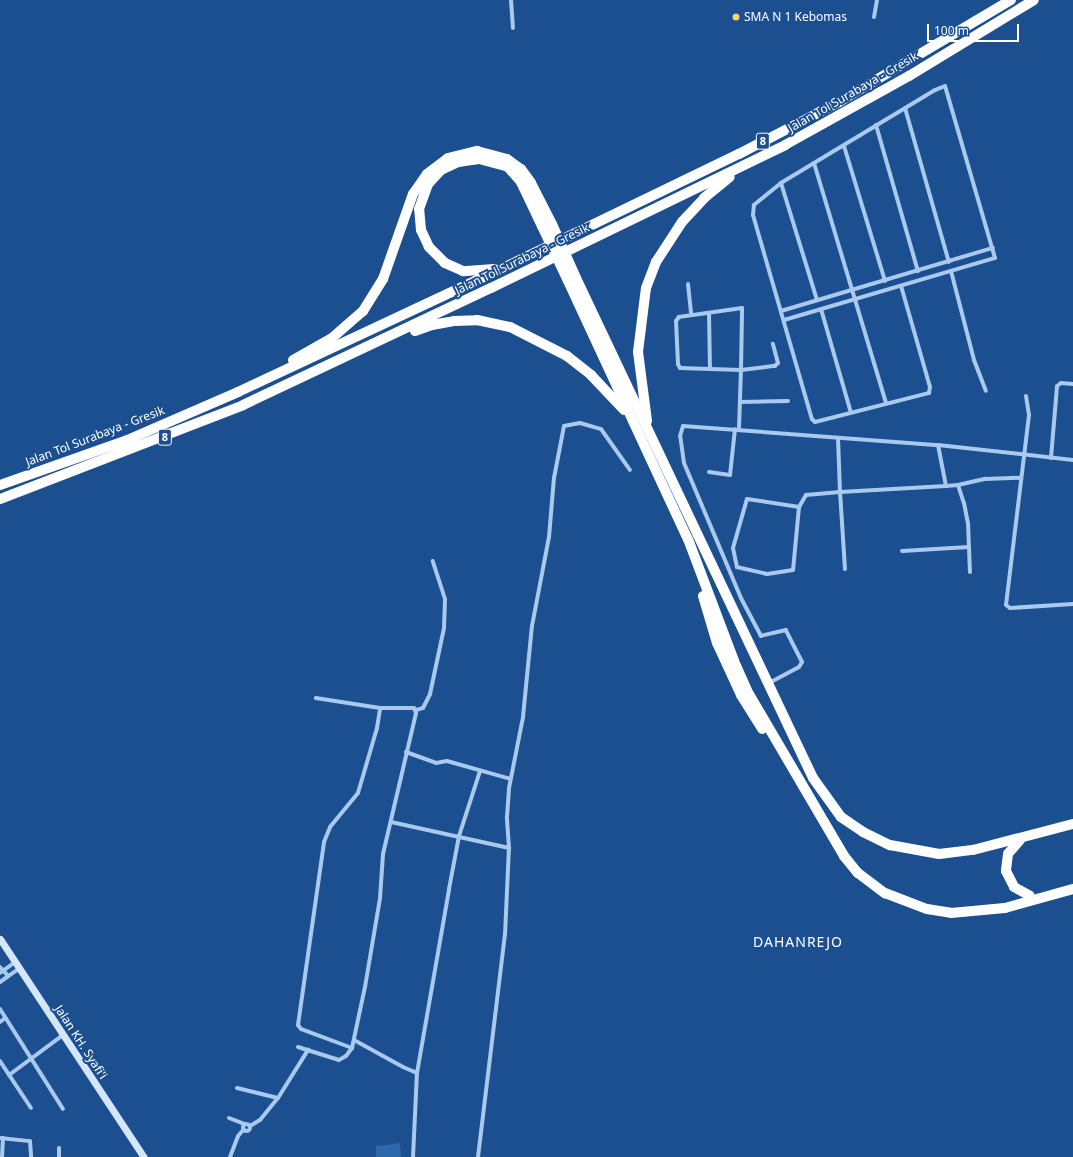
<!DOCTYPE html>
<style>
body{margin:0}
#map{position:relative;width:1073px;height:1157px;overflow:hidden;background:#1b4f8f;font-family:"Noto Sans",sans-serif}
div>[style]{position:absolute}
.green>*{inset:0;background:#2e69ad}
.minor>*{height:4px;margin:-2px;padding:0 2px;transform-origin:2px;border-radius:2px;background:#a9c9ee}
.minor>.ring{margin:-2px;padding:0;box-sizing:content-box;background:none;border:4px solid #a9c9ee;border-radius:50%}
.secondary>*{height:7px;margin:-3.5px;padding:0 3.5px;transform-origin:3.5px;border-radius:3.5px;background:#d6e6fa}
.motorway>*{height:10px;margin:-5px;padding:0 5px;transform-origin:5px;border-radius:5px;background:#fff}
.motorway-bridge>*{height:10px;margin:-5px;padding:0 5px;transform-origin:5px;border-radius:5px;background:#fff}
.dots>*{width:11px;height:11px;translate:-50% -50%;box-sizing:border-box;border:2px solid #1b4f8f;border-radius:50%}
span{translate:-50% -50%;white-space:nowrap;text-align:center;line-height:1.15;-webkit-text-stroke:4px #1b4f8f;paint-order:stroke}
.shield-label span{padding:1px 3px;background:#1b4f8f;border:1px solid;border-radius:3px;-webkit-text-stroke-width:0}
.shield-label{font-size:11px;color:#fff;font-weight:700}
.poi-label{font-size:12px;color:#fff}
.left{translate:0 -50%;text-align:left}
.street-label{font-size:12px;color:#fff}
.quarter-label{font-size:14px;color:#fff;letter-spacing:1px}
.scale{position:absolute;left:927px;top:24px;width:92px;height:18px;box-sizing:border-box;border:2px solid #fff;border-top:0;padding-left:5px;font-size:12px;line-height:14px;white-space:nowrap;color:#fff;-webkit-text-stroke:3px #1b4f8f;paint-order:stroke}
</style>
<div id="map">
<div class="green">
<i style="clip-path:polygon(400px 1143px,401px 1157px,376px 1157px,376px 1146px)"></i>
</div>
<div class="minor">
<i style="left:511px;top:0;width:28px;rotate:86deg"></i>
<i style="left:874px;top:17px;width:17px;rotate:-80deg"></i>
<i style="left:905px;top:108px;width:160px;rotate:74.1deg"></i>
<i style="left:876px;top:125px;width:152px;rotate:74deg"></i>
<i style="left:844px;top:146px;width:141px;rotate:73.1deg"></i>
<i style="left:814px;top:163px;width:251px;rotate:73.3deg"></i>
<i style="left:781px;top:183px;width:122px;rotate:72.9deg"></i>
<i style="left:951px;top:271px;width:92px;rotate:75.5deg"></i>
<i style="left:974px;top:360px;width:33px;rotate:69deg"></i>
<i style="left:688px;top:284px;width:31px;rotate:84deg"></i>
<i style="left:821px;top:309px;width:108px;rotate:73.9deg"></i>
<i style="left:781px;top:311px;width:221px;rotate:-16.6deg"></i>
<i style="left:709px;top:313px;width:56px;rotate:89deg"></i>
<i style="left:784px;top:320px;width:220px;rotate:-16.4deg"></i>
<i style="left:995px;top:258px;width:179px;rotate:-106.2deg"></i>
<i style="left:945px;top:86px;width:11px;rotate:158deg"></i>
<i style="left:935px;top:90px;width:180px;rotate:148.9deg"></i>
<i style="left:781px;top:183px;width:35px;rotate:141deg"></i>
<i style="left:754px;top:205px;width:10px;rotate:96deg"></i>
<i style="left:753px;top:215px;width:212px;rotate:73.9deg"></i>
<i style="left:812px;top:419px;width:4px;rotate:45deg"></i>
<i style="left:815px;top:422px;width:118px;rotate:-14.3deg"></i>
<i style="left:929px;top:393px;width:6px;rotate:-81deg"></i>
<i style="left:930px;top:387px;width:105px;rotate:-106deg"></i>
<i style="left:1026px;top:396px;width:19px;rotate:81deg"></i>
<i style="left:1029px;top:415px;width:191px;rotate:96.9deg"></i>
<i style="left:1006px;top:605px;width:5px;rotate:37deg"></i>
<i style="left:1010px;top:608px;width:63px;rotate:-3.6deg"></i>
<i style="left:740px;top:402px;width:48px;rotate:-1.2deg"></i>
<i style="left:739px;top:429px;width:59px;rotate:-88.1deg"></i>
<i style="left:741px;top:370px;width:59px;rotate:-89deg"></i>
<i style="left:742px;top:311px;width:3px;rotate:-90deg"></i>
<i style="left:742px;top:308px;width:64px;rotate:171.9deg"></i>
<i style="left:679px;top:317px;width:5px;rotate:127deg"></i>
<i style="left:676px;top:321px;width:43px;rotate:87.3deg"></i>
<i style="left:678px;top:364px;width:4px;rotate:63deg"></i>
<i style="left:680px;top:368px;width:61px;rotate:1.9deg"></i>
<i style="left:741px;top:370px;width:34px;rotate:-7deg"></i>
<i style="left:775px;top:366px;width:4px;rotate:-45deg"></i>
<i style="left:778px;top:363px;width:20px;rotate:-105deg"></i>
<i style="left:938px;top:445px;width:42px;rotate:79deg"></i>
<i style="left:946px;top:486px;width:12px;rotate:-5deg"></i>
<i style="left:958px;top:485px;width:19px;rotate:72deg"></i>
<i style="left:964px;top:503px;width:20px;rotate:79deg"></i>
<i style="left:968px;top:523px;width:49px;rotate:87.7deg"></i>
<i style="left:1051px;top:458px;width:72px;rotate:-85.2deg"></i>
<i style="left:1057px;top:386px;width:5px;rotate:-37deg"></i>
<i style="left:1061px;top:383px;width:12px;rotate:5deg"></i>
<i style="left:709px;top:472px;width:21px;rotate:8deg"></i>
<i style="left:730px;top:475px;width:46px;rotate:-83.8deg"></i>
<i style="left:958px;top:485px;width:28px;rotate:-13deg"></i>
<i style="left:985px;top:479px;width:36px;rotate:-2deg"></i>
<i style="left:799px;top:507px;width:63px;rotate:95.4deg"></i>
<i style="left:793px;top:570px;width:26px;rotate:171deg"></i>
<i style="left:767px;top:574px;width:31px;rotate:-167deg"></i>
<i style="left:737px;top:567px;width:19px;rotate:-102deg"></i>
<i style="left:733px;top:548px;width:51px;rotate:-74.1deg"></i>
<i style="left:747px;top:499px;width:53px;rotate:8.7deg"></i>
<i style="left:799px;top:507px;width:14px;rotate:-60deg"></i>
<i style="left:806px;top:495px;width:34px;rotate:-5deg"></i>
<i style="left:840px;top:492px;width:54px;rotate:-92.1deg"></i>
<i style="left:902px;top:551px;width:67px;rotate:-3.4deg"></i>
<i style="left:845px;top:569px;width:77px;rotate:-93.7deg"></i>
<i style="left:840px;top:492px;width:106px;rotate:-3.2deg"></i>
<i style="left:769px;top:683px;width:34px;rotate:-28deg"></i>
<i style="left:799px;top:667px;width:6px;rotate:-59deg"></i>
<i style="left:802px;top:662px;width:36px;rotate:-117deg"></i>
<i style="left:786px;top:630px;width:26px;rotate:167deg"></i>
<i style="left:761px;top:636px;width:43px;rotate:-117.8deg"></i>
<i style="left:741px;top:598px;width:147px;rotate:-112.9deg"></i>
<i style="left:684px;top:463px;width:27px;rotate:-98deg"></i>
<i style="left:680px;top:436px;width:10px;rotate:-73deg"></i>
<i style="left:683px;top:426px;width:256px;rotate:4.3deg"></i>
<i style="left:938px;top:445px;width:136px;rotate:6.3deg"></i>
<i style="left:416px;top:710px;width:7px;rotate:-16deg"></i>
<i style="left:423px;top:708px;width:16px;rotate:-63deg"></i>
<i style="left:430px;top:694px;width:67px;rotate:-78deg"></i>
<i style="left:444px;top:628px;width:29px;rotate:-88deg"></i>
<i style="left:445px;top:599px;width:40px;rotate:-108deg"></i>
<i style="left:406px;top:752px;width:32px;rotate:20deg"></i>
<i style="left:436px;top:763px;width:11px;rotate:-10deg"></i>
<i style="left:447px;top:761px;width:66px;rotate:15.7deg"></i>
<i style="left:391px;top:822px;width:121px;rotate:12.4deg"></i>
<i style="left:509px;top:848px;width:31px;rotate:-94deg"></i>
<i style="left:507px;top:817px;width:29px;rotate:-86deg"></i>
<i style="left:509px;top:788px;width:72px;rotate:-78.8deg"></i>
<i style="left:523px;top:717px;width:91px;rotate:-84.4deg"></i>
<i style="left:532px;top:626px;width:91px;rotate:-79.2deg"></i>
<i style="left:549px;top:537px;width:59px;rotate:-85.2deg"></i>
<i style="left:554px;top:478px;width:53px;rotate:-79.1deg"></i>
<i style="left:564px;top:426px;width:16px;rotate:-11deg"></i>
<i style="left:580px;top:423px;width:22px;rotate:16deg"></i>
<i style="left:601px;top:429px;width:50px;rotate:54.7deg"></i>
<i style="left:0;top:967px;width:12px;rotate:48deg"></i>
<i style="left:0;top:973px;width:19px;rotate:-36deg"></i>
<i style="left:0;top:982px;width:24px;rotate:-35deg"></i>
<i style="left:0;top:1009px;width:118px;rotate:57.8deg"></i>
<i style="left:0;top:1022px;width:6px;rotate:-39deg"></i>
<i style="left:354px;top:1040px;width:56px;rotate:28.9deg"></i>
<i style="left:403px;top:1067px;width:15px;rotate:23deg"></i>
<i style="left:298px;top:1047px;width:43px;rotate:17.6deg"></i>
<i style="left:339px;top:1060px;width:8px;rotate:-30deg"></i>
<i style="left:346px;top:1056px;width:10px;rotate:-53deg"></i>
<i style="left:352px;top:1048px;width:62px;rotate:-78deg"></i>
<i style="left:365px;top:987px;width:90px;rotate:-80.4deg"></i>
<i style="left:380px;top:898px;width:44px;rotate:-86.1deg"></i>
<i style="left:383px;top:854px;width:145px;rotate:-76.8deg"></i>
<i style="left:416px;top:713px;width:5px;rotate:-112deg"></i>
<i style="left:414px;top:708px;width:34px;rotate:180deg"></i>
<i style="left:380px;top:708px;width:65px;rotate:-171.1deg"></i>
<i style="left:352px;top:1048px;width:54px;rotate:-159.6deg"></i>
<i style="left:301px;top:1029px;width:5px;rotate:-127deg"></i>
<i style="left:298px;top:1025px;width:185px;rotate:-81.9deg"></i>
<i style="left:324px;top:842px;width:16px;rotate:-68deg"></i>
<i style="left:330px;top:827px;width:44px;rotate:-50.5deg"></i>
<i style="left:358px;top:793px;width:68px;rotate:-73.7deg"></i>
<i style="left:377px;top:728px;width:20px;rotate:-81deg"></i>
<i style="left:0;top:1061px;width:56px;rotate:56.6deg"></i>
<i style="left:9px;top:1075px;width:67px;rotate:-36.5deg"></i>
<i style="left:237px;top:1088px;width:42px;rotate:13.7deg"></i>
<i style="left:229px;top:1118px;width:17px;rotate:21deg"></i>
<i class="ring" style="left:242.5px;top:1123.5px;width:3px;height:3px"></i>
<i style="left:250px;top:1126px;width:12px;rotate:-31deg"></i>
<i style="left:260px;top:1120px;width:28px;rotate:-51deg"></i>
<i style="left:278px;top:1098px;width:57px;rotate:-58deg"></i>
<i style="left:0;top:1138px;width:30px;rotate:6deg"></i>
<i style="left:30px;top:1141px;width:16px;rotate:86deg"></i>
<i style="left:2px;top:1157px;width:19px;rotate:-87deg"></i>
<i style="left:59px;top:1157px;width:9px;rotate:-90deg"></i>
<i style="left:230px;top:1157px;width:22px;rotate:-69deg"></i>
<i style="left:238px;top:1136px;width:9px;rotate:-49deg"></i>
<i style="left:413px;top:1157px;width:84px;rotate:-87.3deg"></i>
<i style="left:417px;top:1073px;width:187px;rotate:-80.1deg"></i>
<i style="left:449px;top:889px;width:54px;rotate:-79.3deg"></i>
<i style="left:459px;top:836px;width:68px;rotate:-72.1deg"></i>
<i style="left:478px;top:1157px;width:224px;rotate:-83.1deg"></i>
<i style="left:505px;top:935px;width:87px;rotate:-87.4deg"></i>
</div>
<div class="secondary">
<i style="left:0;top:939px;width:261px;rotate:56.6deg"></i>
</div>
<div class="motorway">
<i style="left:494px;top:269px;width:31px;rotate:176deg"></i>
<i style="left:463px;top:271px;width:20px;rotate:-156deg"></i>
<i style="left:445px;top:263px;width:23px;rotate:-135deg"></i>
<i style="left:429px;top:247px;width:19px;rotate:-115deg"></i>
<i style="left:421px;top:230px;width:21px;rotate:-95deg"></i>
<i style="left:419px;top:209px;width:27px;rotate:-70deg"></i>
<i style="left:428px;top:184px;width:19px;rotate:-47deg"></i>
<i style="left:441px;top:170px;width:19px;rotate:-25deg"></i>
<i style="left:458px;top:162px;width:21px;rotate:-8deg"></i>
<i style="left:479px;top:159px;width:30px;rotate:15deg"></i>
<i style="left:508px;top:167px;width:20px;rotate:49deg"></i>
<i style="left:521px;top:182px;width:49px;rotate:64.5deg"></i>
<i style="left:576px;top:278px;width:553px;rotate:64.64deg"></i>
<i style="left:813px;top:778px;width:48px;rotate:54.3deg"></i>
<i style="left:841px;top:817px;width:27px;rotate:34deg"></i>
<i style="left:863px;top:832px;width:30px;rotate:26deg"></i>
<i style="left:890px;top:845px;width:50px;rotate:10.4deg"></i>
<i style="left:939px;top:854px;width:34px;rotate:-7deg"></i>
<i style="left:973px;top:850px;width:103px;rotate:-14.6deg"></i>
<i style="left:568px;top:281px;width:285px;rotate:65.1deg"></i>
<i style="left:688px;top:539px;width:130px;rotate:69.3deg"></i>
<i style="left:734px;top:661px;width:36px;rotate:66deg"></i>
<i style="left:749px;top:694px;width:188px;rotate:59.6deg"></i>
<i style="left:844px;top:856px;width:22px;rotate:51deg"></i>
<i style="left:858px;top:873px;width:34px;rotate:37deg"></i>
<i style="left:885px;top:893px;width:45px;rotate:20.9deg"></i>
<i style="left:927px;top:909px;width:24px;rotate:9deg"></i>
<i style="left:951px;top:913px;width:54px;rotate:-5.3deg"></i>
<i style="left:1005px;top:908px;width:71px;rotate:-15.6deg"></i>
<i style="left:415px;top:331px;width:18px;rotate:-19deg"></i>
<i style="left:432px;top:325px;width:22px;rotate:-10deg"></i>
<i style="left:454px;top:321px;width:23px;rotate:-2deg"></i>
<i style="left:477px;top:320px;width:34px;rotate:12deg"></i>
<i style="left:510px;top:327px;width:64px;rotate:27deg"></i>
<i style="left:567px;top:356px;width:31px;rotate:38deg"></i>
<i style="left:591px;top:375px;width:48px;rotate:46.7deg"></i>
<i style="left:293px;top:360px;width:45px;rotate:-29.4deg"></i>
<i style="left:332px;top:338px;width:41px;rotate:-41.1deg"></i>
<i style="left:363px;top:311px;width:38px;rotate:-58deg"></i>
<i style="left:383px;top:279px;width:90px;rotate:-70.6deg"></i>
<i style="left:413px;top:194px;width:24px;rotate:-55deg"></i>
<i style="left:427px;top:174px;width:26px;rotate:-37deg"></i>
<i style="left:448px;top:158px;width:30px;rotate:-14deg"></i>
<i style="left:477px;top:151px;width:31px;rotate:15deg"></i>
<i style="left:507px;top:159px;width:17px;rotate:36deg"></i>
<i style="left:521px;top:169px;width:17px;rotate:54deg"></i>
<i style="left:531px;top:183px;width:46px;rotate:62.9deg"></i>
<i style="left:647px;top:421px;width:70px;rotate:-97.4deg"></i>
<i style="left:638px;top:352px;width:64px;rotate:-82.9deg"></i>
<i style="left:646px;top:288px;width:28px;rotate:-69deg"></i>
<i style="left:656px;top:262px;width:48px;rotate:-57deg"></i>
<i style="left:682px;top:222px;width:33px;rotate:-47deg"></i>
<i style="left:704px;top:198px;width:33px;rotate:-39deg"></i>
<i style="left:0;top:485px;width:133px;rotate:-19.4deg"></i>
<i style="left:125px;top:441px;width:123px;rotate:-23.4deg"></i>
<i style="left:238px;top:392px;width:295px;rotate:-25.1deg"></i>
<i style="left:505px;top:267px;width:260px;rotate:-25.8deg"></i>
<i style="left:739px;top:154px;width:113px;rotate:-27.5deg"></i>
<i style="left:839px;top:102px;width:200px;rotate:-30.7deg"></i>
<i style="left:0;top:499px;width:261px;rotate:-21.1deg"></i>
<i style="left:243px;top:405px;width:274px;rotate:-25.3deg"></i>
<i style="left:491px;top:288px;width:327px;rotate:-25.9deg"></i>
<i style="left:785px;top:145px;width:142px;rotate:-29.1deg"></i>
<i style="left:909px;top:76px;width:146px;rotate:-31.3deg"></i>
<i style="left:703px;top:596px;width:49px;rotate:73.4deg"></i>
<i style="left:717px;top:643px;width:57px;rotate:65.2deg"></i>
<i style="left:741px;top:695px;width:40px;rotate:58deg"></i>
<i style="left:1020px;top:840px;width:18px;rotate:131deg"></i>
<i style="left:1008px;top:854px;width:17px;rotate:97deg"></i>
<i style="left:1006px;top:871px;width:18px;rotate:63deg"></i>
<i style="left:1014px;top:887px;width:18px;rotate:29deg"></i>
</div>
<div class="motorway-bridge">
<i style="left:552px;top:224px;width:59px;rotate:66deg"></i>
<i style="left:542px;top:226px;width:61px;rotate:64.7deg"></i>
</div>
<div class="dots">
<i style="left:736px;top:17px;background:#ffd166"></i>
</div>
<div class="shield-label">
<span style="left:763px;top:141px">8</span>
<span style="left:165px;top:437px">8</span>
</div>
<div class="poi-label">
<span class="left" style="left:744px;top:17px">SMA N 1 Kebomas</span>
</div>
<div class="street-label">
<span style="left:853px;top:92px;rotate:-30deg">Jalan Tol Surabaya - Gresik</span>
<span style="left:522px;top:259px;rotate:-26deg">Jalan Tol Surabaya - Gresik</span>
<span style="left:95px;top:436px;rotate:-21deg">Jalan Tol Surabaya - Gresik</span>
<span style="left:81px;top:1042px;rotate:57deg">Jalan KH. Syafi'i</span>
</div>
<div class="quarter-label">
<span style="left:798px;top:942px">DAHANREJO</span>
</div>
<div class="scale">100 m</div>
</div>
